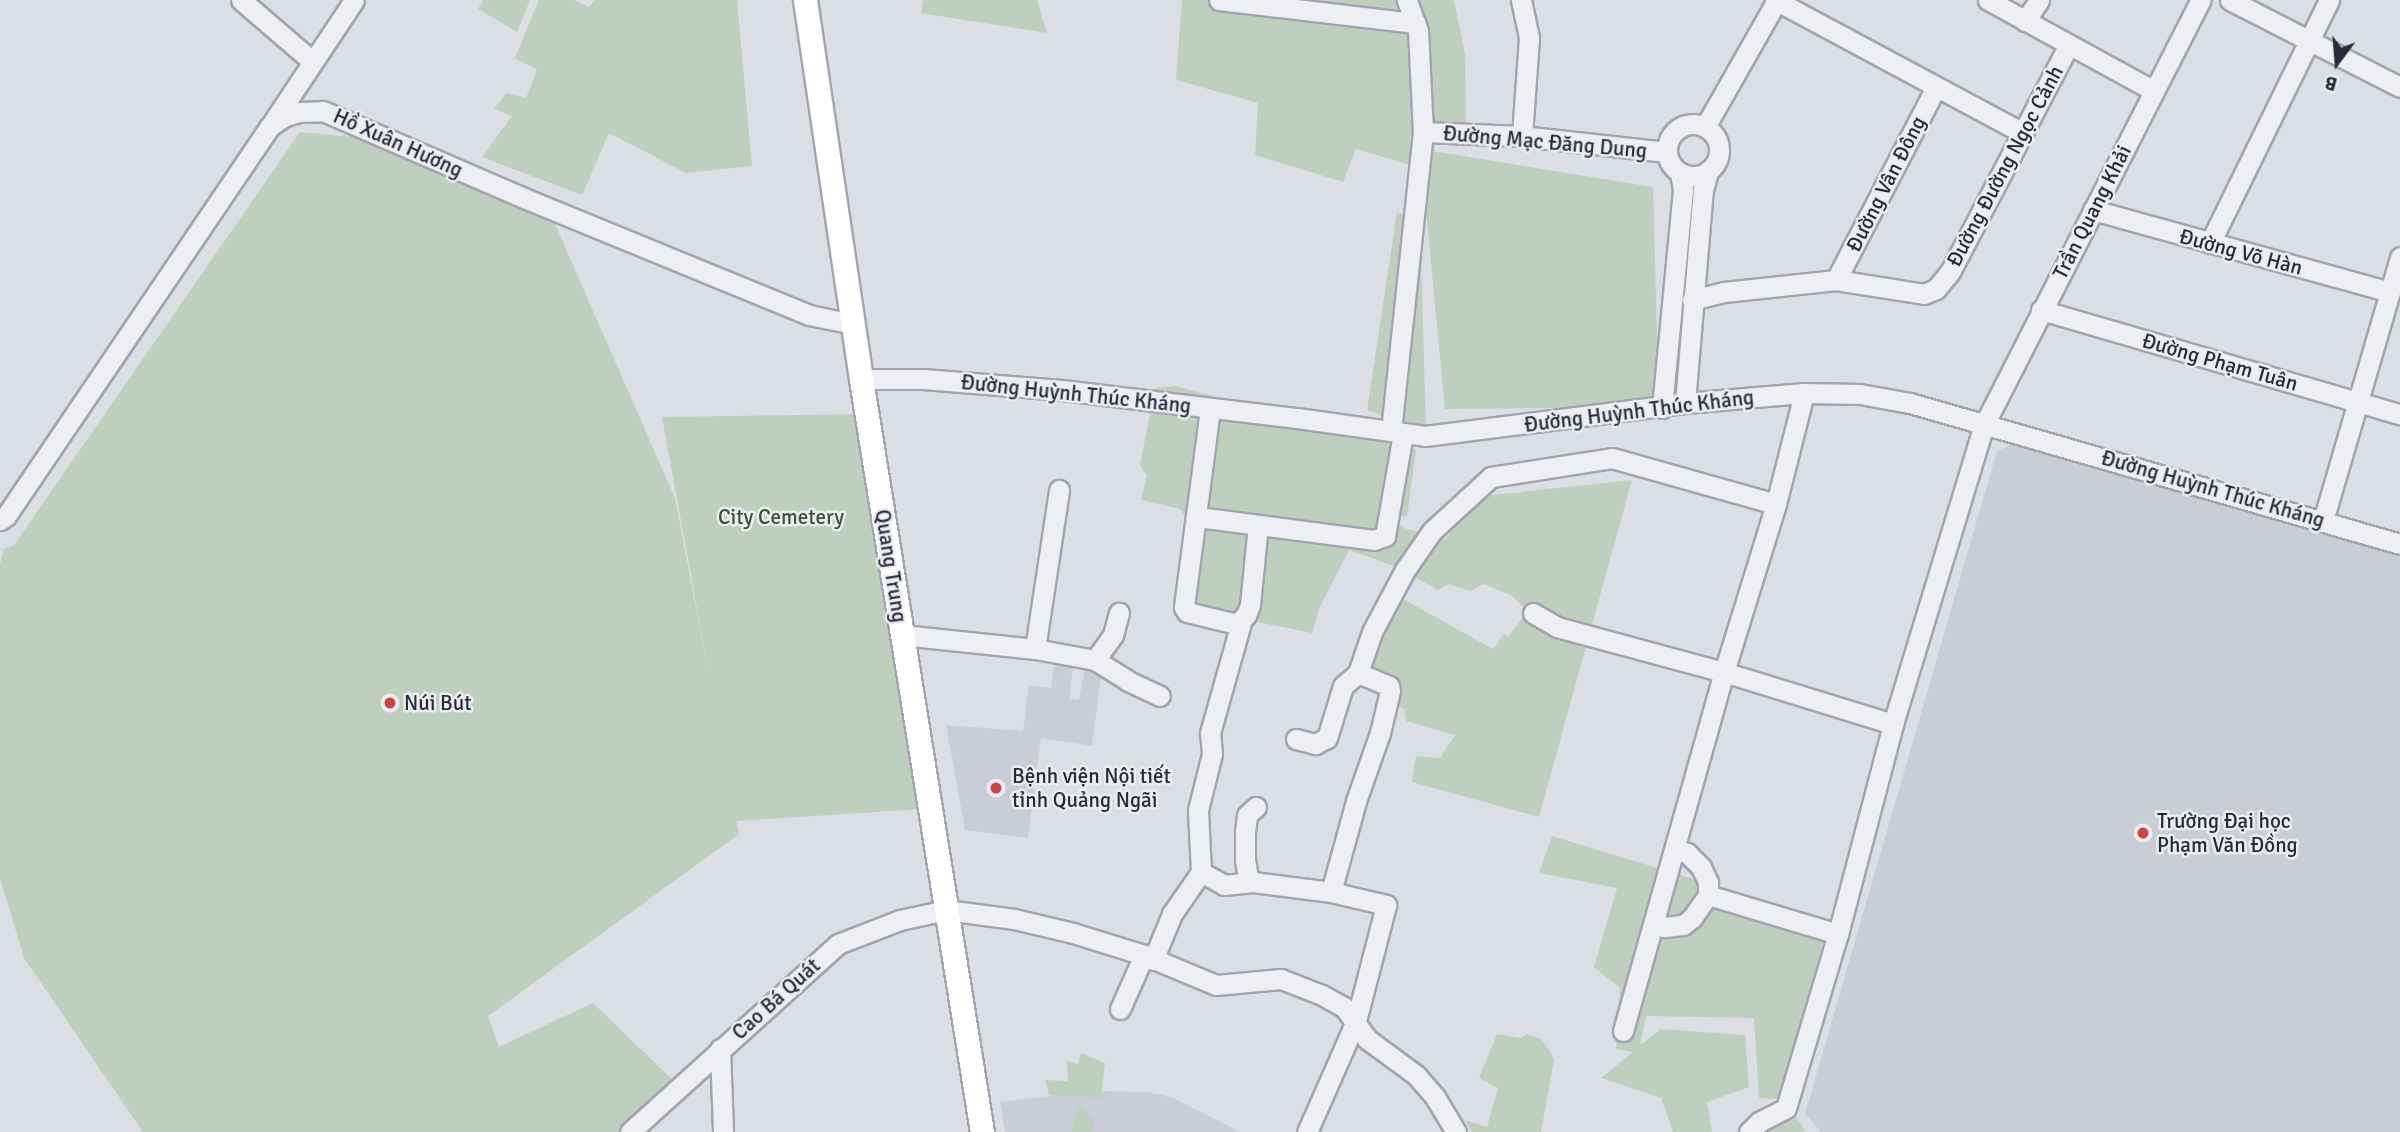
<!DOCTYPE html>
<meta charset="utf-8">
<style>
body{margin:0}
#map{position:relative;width:2400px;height:1132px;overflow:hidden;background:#dcdee5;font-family:Signika,sans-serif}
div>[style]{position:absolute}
.built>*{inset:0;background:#cacdd7}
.green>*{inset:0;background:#bfcfbd}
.roads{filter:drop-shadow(2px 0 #a2a4af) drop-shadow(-2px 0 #a2a4af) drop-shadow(0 2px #a2a4af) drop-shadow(0 -2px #a2a4af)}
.minor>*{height:19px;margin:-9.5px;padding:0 9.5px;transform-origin:9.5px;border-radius:9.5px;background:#eeeff4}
.minor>.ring{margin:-9.5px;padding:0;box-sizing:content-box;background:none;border:19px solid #eeeff4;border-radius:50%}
.major>*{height:23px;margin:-11.5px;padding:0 11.5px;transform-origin:11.5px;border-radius:11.5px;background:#fff}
.dots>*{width:19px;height:19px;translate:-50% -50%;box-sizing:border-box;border:4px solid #ebedf3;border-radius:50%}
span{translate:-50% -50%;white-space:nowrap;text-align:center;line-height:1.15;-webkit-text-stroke:5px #ebedf3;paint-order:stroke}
.street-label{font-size:21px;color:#262a3b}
.park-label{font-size:21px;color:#355634}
.poi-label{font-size:21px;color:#262a3b}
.left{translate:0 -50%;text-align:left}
.north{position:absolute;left:2302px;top:28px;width:70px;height:70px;-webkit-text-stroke:5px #ebedf3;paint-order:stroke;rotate:196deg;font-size:19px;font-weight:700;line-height:28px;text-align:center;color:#262a3b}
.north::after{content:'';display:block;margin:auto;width:24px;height:32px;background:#262a3b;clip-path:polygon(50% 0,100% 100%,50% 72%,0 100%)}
</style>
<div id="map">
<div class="built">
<i style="clip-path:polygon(2015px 443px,2400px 553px,2400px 1132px,1821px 1132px,1805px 1114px,1997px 451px)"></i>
<i style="clip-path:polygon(1055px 658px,1074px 661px,1069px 699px,1079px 700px,1085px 666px,1102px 668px,1092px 746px,1041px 738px,1028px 838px,965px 830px,946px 725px,1023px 731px,1029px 685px,1051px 688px)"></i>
<i style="clip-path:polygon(1089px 1091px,1147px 1092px,1171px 1097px,1240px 1132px,1005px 1132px,1000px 1102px)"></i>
</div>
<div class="green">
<i style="clip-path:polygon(483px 0,530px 0,517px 32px,478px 9px)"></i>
<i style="clip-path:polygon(539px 0,574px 0,589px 7px,595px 0,737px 0,752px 166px,686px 173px,609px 133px,582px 195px,482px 157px,512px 116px,494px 109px,506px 93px,526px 98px,537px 70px,515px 58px)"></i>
<i style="clip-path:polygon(923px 0,1037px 0,1047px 33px,921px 13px)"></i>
<i style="clip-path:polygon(1182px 0,1454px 0,1465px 54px,1466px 126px,1443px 139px,1410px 135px,1410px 165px,1356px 149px,1343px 182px,1255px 155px,1258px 103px,1176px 80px)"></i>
<i style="clip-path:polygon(300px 132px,354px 137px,555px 224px,675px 498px,711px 685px,662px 417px,866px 414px,922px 809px,737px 821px,739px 834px,488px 1016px,499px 1047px,593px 1003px,682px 1089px,634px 1132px,143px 1132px,24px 958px,0 878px,0 564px,4px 549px,14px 545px)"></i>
<i style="clip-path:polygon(1420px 149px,1653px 187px,1659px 407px,1445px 409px)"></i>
<i style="clip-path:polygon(1397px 212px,1420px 221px,1426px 429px,1367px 410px)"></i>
<i style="clip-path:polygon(1175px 386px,1416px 449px,1407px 517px,1397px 515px,1395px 521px,1404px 528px,1444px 540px,1483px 496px,1632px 480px,1539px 817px,1412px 782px,1416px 756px,1440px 758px,1455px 735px,1406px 721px,1404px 709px,1389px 702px,1357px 670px,1394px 594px,1493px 649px,1504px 634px,1508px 637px,1528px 611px,1511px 595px,1483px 584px,1470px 591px,1449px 584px,1438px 590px,1397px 567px,1349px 550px,1319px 609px,1312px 633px,1188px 608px,1187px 521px,1180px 509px,1141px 500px,1147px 475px,1140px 465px,1155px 388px)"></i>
<i style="clip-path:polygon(1552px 836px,1829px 920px,1780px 1099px,1759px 1098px,1754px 1018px,1646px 1016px,1640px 1045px,1661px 1029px,1745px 1035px,1749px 1087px,1707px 1102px,1712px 1132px,1673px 1132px,1661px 1098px,1601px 1078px,1633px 1052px,1616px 1049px,1620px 988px,1594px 967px,1617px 888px,1539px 873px)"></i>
<i style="clip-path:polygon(1497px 1034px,1521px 1038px,1527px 1034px,1541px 1039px,1550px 1051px,1554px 1060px,1541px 1132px,1472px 1132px,1465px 1120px,1487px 1127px,1498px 1088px,1479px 1078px)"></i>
<i style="clip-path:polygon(1081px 1053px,1105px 1063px,1101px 1098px,1049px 1095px,1045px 1080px,1068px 1081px,1067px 1061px,1078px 1064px)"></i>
<i style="clip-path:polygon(1078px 1103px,1094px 1121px,1092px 1132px,1072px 1132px)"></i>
<i style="clip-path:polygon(1797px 1118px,1806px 1132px,1760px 1132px)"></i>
</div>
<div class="roads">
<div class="minor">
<i style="left:241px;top:0;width:94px;rotate:40.7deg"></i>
<i style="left:1219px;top:0;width:198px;rotate:6.7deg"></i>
<i style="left:1521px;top:0;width:39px;rotate:78deg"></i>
<i style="left:1529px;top:38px;width:98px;rotate:94.1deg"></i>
<i style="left:1775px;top:0;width:279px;rotate:28.2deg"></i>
<i style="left:1988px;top:0;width:189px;rotate:28.7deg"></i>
<i style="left:2230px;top:0;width:191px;rotate:27.1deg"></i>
<i style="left:2025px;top:21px;width:25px;rotate:-56deg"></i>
<i style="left:273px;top:122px;width:146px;rotate:-56.4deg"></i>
<i class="ring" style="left:1667px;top:124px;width:33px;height:33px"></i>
<i style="left:1705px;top:127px;width:146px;rotate:-60.4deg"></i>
<i style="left:1423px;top:132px;width:99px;rotate:2.3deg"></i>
<i style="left:1522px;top:136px;width:145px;rotate:6.3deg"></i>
<i style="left:2093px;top:210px;width:308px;rotate:15.4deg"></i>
<i style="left:2210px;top:243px;width:271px;rotate:-63.9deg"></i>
<i style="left:1836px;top:280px;width:217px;rotate:-62.6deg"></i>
<i style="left:1692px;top:300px;width:33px;rotate:-14deg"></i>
<i style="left:1724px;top:292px;width:113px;rotate:-6.1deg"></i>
<i style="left:1836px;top:280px;width:89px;rotate:9deg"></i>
<i style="left:1924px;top:294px;width:13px;rotate:-23deg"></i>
<i style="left:1936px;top:289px;width:22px;rotate:-51deg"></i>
<i style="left:1950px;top:272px;width:255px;rotate:-62.4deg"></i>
<i style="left:2041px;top:310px;width:374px;rotate:16.2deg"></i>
<i style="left:861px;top:379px;width:62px"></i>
<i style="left:923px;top:379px;width:139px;rotate:4.5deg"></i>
<i style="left:1062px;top:390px;width:237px;rotate:6.8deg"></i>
<i style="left:1297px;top:418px;width:129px;rotate:8deg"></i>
<i style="left:1425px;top:436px;width:262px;rotate:-7.2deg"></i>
<i style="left:1685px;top:403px;width:119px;rotate:-4.8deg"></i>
<i style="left:1804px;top:393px;width:56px;rotate:1deg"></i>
<i style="left:1860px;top:394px;width:51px;rotate:10.2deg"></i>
<i style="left:1910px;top:403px;width:510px;rotate:16.05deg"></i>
<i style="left:1685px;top:403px;width:214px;rotate:-85.2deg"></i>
<i style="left:1703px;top:190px;width:20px;rotate:-75deg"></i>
<i style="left:1662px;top:408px;width:220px;rotate:-84.5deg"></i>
<i style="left:1683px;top:189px;width:16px;rotate:-101deg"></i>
<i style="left:1210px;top:409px;width:200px;rotate:97.5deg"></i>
<i style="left:1184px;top:607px;width:6px;rotate:59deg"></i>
<i style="left:1187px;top:612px;width:51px;rotate:13.5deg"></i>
<i style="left:1237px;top:624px;width:13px;rotate:-45deg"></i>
<i style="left:1246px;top:615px;width:11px;rotate:-68deg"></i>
<i style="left:1250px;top:605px;width:80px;rotate:-84.3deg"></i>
<i style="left:1391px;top:431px;width:301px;rotate:-83.9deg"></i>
<i style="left:1423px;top:132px;width:101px;rotate:-92.8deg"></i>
<i style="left:1418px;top:31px;width:33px;rotate:-110deg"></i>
<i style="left:1198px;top:517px;width:177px;rotate:7.4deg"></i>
<i style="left:1374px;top:540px;width:12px;rotate:-20deg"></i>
<i style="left:1385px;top:536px;width:104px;rotate:-80deg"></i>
<i style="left:0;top:520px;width:7px;rotate:-34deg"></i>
<i style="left:6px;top:516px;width:470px;rotate:-55.9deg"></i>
<i style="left:269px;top:127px;width:19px;rotate:-35deg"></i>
<i style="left:285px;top:116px;width:16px;rotate:-15deg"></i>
<i style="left:300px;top:112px;width:23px;rotate:-2deg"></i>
<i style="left:323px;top:111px;width:219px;rotate:23.4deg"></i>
<i style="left:524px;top:198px;width:308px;rotate:22.3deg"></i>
<i style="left:809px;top:315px;width:45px;rotate:11.6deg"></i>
<i style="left:2323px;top:521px;width:275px;rotate:-73.7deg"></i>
<i style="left:1533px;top:613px;width:28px;rotate:30deg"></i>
<i style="left:1557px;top:627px;width:173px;rotate:15.1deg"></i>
<i style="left:1724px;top:672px;width:177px;rotate:17.1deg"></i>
<i style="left:902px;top:635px;width:134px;rotate:6deg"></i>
<i style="left:1035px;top:649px;width:61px;rotate:10.4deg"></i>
<i style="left:1095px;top:660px;width:39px;rotate:32deg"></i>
<i style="left:1128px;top:681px;width:35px;rotate:25deg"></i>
<i style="left:1035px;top:649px;width:161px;rotate:-81.4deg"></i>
<i style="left:1095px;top:660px;width:31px;rotate:-54deg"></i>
<i style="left:1113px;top:635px;width:23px;rotate:-75deg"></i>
<i style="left:1296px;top:739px;width:20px;rotate:15deg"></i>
<i style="left:1315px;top:744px;width:13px;rotate:-27deg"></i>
<i style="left:1327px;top:738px;width:54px;rotate:-72.9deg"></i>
<i style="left:1343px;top:686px;width:20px;rotate:-41deg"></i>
<i style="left:1358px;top:673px;width:43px;rotate:-71.1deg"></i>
<i style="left:1372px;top:632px;width:70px;rotate:-62deg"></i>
<i style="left:1405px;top:570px;width:47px;rotate:-55.3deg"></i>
<i style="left:1432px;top:531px;width:80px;rotate:-42.5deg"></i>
<i style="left:1491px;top:477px;width:122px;rotate:-8.9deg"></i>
<i style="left:1612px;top:458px;width:170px;rotate:15.7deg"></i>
<i style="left:1676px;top:849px;width:12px;rotate:20deg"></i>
<i style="left:1687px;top:853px;width:20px;rotate:45deg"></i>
<i style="left:1701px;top:867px;width:17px;rotate:65deg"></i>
<i style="left:1708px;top:882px;width:13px;rotate:90deg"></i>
<i style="left:1201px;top:872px;width:26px;rotate:29deg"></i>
<i style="left:1224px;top:885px;width:29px;rotate:-6deg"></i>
<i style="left:1253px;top:882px;width:79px;rotate:7.3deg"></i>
<i style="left:1331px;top:892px;width:57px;rotate:13.3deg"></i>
<i style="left:1386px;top:905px;width:120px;rotate:104.5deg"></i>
<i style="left:1356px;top:1021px;width:121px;rotate:113.8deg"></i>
<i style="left:1253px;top:882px;width:7px;rotate:-135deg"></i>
<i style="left:1248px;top:877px;width:17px;rotate:-100deg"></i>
<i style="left:1245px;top:860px;width:28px;rotate:-90deg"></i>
<i style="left:1245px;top:832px;width:17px;rotate:-83deg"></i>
<i style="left:1247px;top:815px;width:12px;rotate:-42deg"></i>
<i style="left:1331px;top:892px;width:94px;rotate:-74.6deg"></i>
<i style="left:1356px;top:801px;width:72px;rotate:-70.6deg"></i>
<i style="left:1380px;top:733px;width:43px;rotate:-76.6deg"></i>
<i style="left:1390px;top:691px;width:5px;rotate:-101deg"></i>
<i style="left:1389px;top:686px;width:34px;rotate:-157deg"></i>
<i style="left:1654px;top:921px;width:12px;rotate:31deg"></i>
<i style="left:1664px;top:927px;width:19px;rotate:-6deg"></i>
<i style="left:1683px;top:925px;width:11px;rotate:-38deg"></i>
<i style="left:1692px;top:918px;width:28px;rotate:-55deg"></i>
<i style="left:1708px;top:895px;width:136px;rotate:16.7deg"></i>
<i style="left:1153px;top:960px;width:50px;rotate:-67.6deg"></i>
<i style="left:1172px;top:914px;width:51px;rotate:-55.4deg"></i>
<i style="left:1201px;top:872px;width:62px;rotate:-92.8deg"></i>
<i style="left:1198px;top:810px;width:58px;rotate:-76deg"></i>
<i style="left:1212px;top:754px;width:21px;rotate:-95deg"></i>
<i style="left:1210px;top:733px;width:118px;rotate:-74.3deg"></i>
<i style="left:1120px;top:1009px;width:59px;rotate:-66deg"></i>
<i style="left:1623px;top:1031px;width:373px;rotate:-74.3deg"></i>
<i style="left:1724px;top:672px;width:176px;rotate:-72.8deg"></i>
<i style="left:1776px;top:504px;width:114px;rotate:-75.8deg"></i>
<i style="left:720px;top:1049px;width:83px;rotate:87.9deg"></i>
<i style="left:630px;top:1132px;width:280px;rotate:-42.1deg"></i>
<i style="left:838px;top:944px;width:66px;rotate:-21.2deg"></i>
<i style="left:900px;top:920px;width:47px;rotate:-12.3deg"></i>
<i style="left:946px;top:910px;width:69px;rotate:7.5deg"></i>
<i style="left:1014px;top:919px;width:61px;rotate:13.3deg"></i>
<i style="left:1073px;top:933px;width:74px;rotate:17.2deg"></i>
<i style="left:1144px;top:955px;width:78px;rotate:22.6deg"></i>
<i style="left:1216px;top:985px;width:65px;rotate:-5.3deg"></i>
<i style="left:1281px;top:979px;width:44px;rotate:21.3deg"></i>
<i style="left:1322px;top:995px;width:25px;rotate:29deg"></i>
<i style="left:1344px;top:1007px;width:39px;rotate:54deg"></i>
<i style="left:1367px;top:1039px;width:61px;rotate:36.3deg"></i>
<i style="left:1416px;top:1075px;width:29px;rotate:49deg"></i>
<i style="left:1435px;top:1097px;width:41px;rotate:59deg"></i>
<i style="left:1749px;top:1132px;width:14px;rotate:-45deg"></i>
<i style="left:1759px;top:1122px;width:30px;rotate:-27deg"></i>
<i style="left:1786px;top:1108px;width:182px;rotate:-73.4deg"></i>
<i style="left:1838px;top:934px;width:217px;rotate:-75.3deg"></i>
<i style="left:1893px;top:724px;width:313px;rotate:-73.1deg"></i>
<i style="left:1984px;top:425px;width:477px;rotate:-63deg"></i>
</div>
<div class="major">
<i style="left:805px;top:0;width:383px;rotate:81.6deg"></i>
<i style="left:861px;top:379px;width:763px;rotate:80.87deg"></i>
</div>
</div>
<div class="dots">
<i style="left:390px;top:703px;background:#c74744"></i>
<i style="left:996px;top:788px;background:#c74744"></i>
<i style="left:2143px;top:833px;background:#c74744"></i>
</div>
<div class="street-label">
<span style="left:1545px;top:142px;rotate:5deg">Đường Mạc Đăng Dung</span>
<span style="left:398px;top:143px;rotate:24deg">Hồ Xuân Hương</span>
<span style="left:2005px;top:166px;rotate:-62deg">Đường Đường Ngọc Cảnh</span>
<span style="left:1886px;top:184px;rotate:-63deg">Đường Vân Đông</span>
<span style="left:2092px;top:212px;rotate:-63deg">Trần Quang Khải</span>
<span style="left:2241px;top:252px;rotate:15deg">Đường Võ Hàn</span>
<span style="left:2220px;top:362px;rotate:16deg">Đường Phạm Tuân</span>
<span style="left:1076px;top:394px;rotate:6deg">Đường Huỳnh Thúc Kháng</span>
<span style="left:1639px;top:411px;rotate:-7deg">Đường Huỳnh Thúc Kháng</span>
<span style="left:2213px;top:489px;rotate:16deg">Đường Huỳnh Thúc Kháng</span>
<span style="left:891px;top:566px;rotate:81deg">Quang Trung</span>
<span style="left:776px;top:999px;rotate:-42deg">Cao Bá Quát</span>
</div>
<div class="park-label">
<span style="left:781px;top:517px">City Cemetery</span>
</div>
<div class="poi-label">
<span class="left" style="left:404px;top:703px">Núi Bút</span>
<span class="left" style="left:1012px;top:788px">Bệnh viện Nội tiết<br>tỉnh Quảng Ngãi</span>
<span class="left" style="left:2157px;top:833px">Trường Đại học<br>Phạm Văn Đồng</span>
</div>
<div class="north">B</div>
</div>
